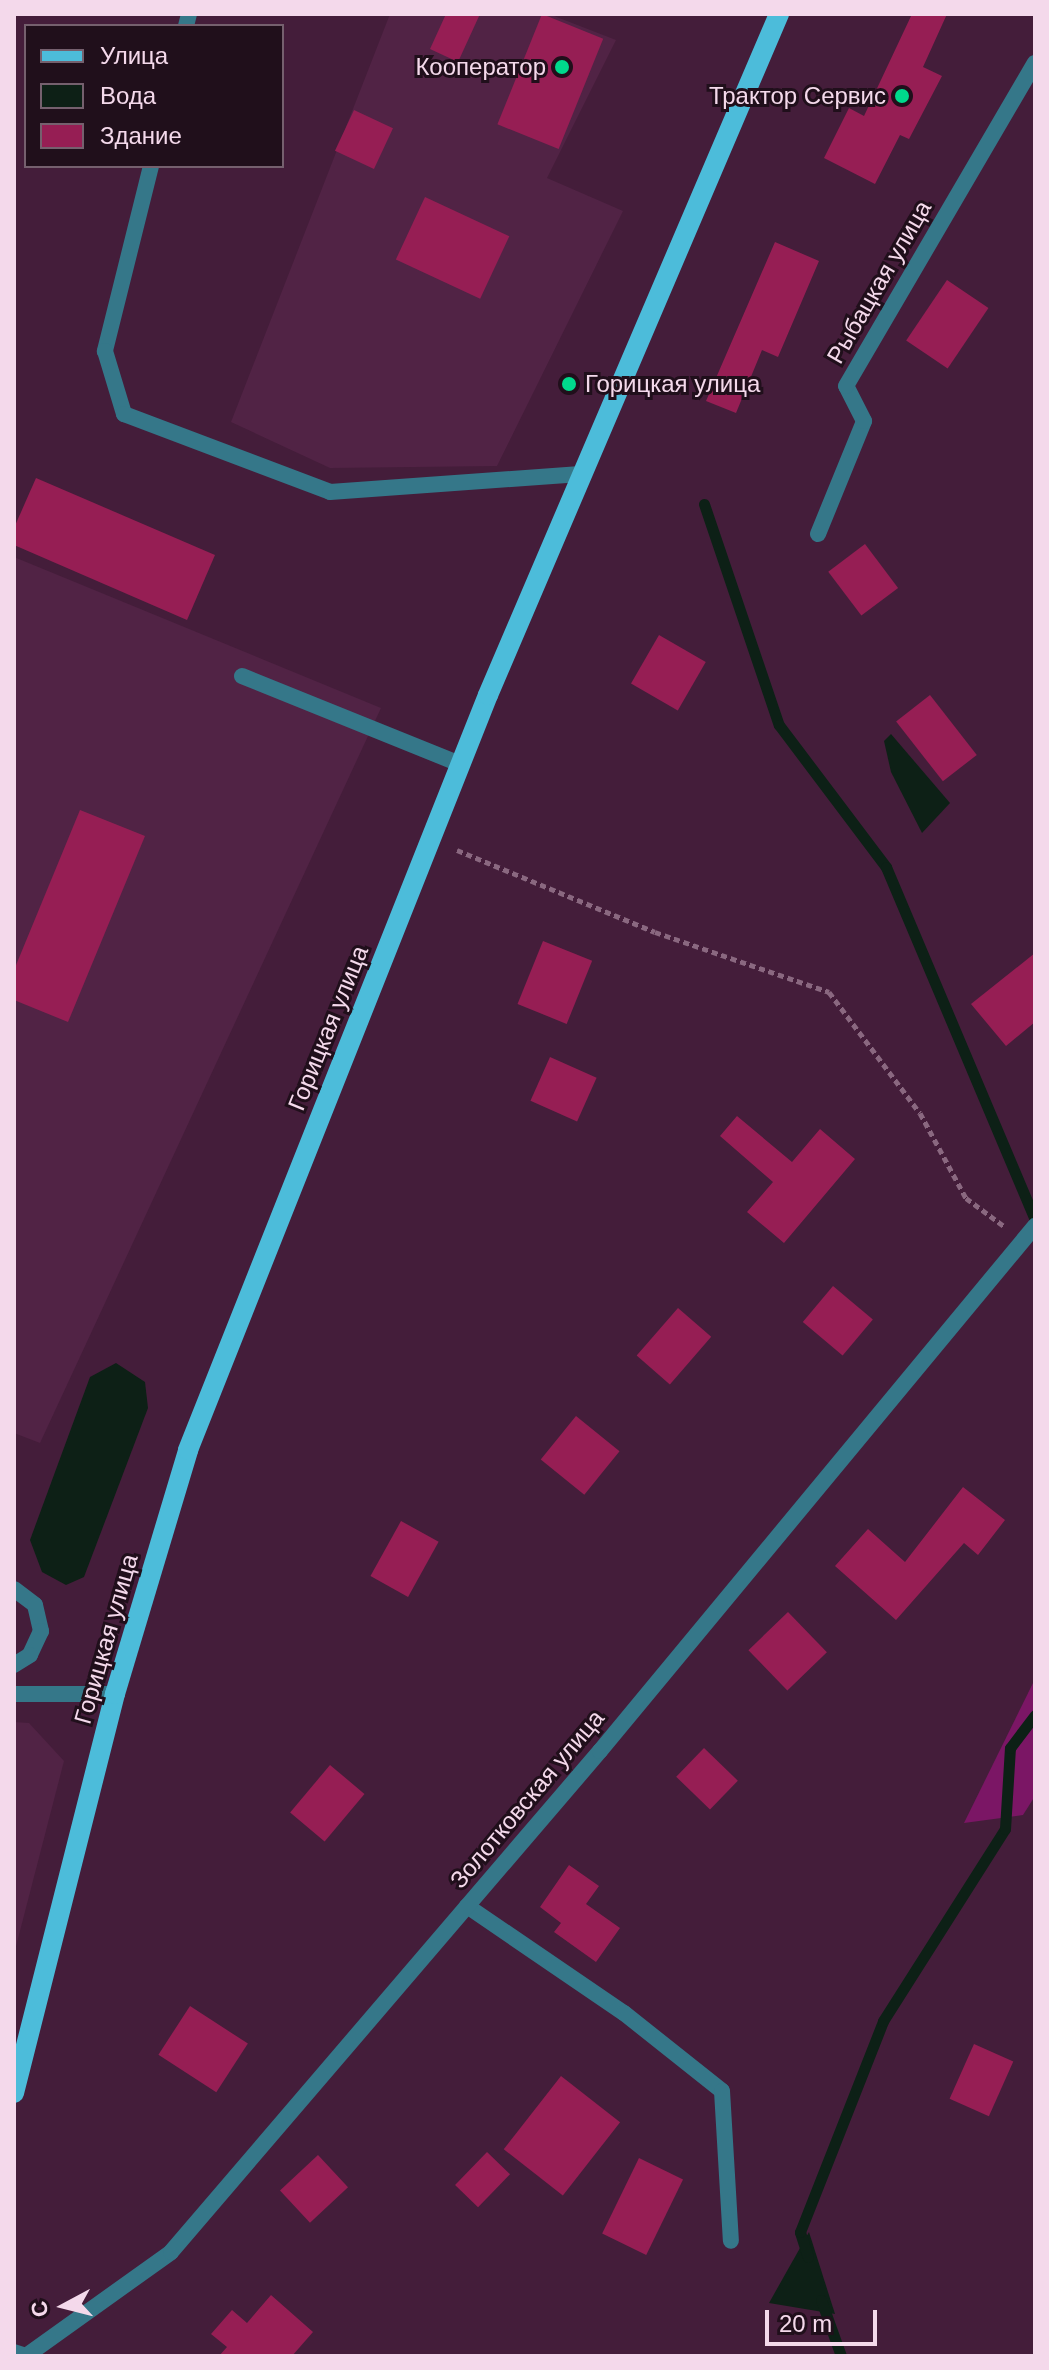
<!DOCTYPE html>
<meta charset="utf-8">
<style>
body{margin:0}
#map{position:relative;width:1049px;height:2370px;overflow:hidden;background:#441d3a;font-family:Helvetica,sans-serif}
div>[style]{position:absolute}
.built>*{inset:0;background:#512345}
.green>*{inset:0;background:#7b1665}
.water>*{inset:0;background:#0d2016}
.stream>*{height:11px;margin:-5.5px;padding:0 5.5px;transform-origin:5.5px;border-radius:5.5px;background:#0d2016}
.building>*{inset:0;background:#961e54;transform-origin:0 0}
.path>*{height:5px;margin-top:-2.5px;transform-origin:0;background:repeating-linear-gradient(90deg,#8a6880 0 6px,transparent 0 10px)}
.service>*{height:16px;margin:-8px;padding:0 8px;transform-origin:8px;border-radius:8px;background:#357789}
.minor>*{height:16px;margin:-8px;padding:0 8px;transform-origin:8px;border-radius:8px;background:#357789}
.primary>*{height:20px;margin:-10px;padding:0 10px;transform-origin:10px;border-radius:10px;background:#4cbcda}
.dots>*{width:22px;height:22px;translate:-50% -50%;box-sizing:border-box;border:4px solid #200f1b;border-radius:50%}
span{translate:-50% -50%;white-space:nowrap;text-align:center;line-height:1.15;-webkit-text-stroke:6px #200f1b;paint-order:stroke}
.poi-label{font-size:24px;color:#f4d9eb}
.right{translate:-100% -50%;text-align:right}
.left{translate:0 -50%;text-align:left}
.street-label{font-size:24px;color:#f4d9eb}
.frame{position:absolute;inset:0;border:16px solid #f4d9eb;pointer-events:none}
.legend{position:absolute;left:24px;top:24px;width:260px;height:144px;box-sizing:border-box;background:#200f1b;border:2px solid #75606e;margin:0;padding:10px 14px;list-style:none;font-size:24px;color:#f4d9eb}
.legend li{display:flex;align-items:center;gap:16px;height:40px}
.legend b{width:40px;border:2px solid #75606e}
.north{position:absolute;left:24px;top:2266px;width:80px;height:80px;-webkit-text-stroke:6px #200f1b;paint-order:stroke;rotate:263deg;font-size:22px;font-weight:700;line-height:32px;text-align:center;color:#f4d9eb}
.north::after{content:'';display:block;margin:auto;width:28px;height:36px;background:#f4d9eb;clip-path:polygon(50% 0,100% 100%,50% 72%,0 100%)}
.scale{position:absolute;left:765px;top:2310px;width:112px;height:36px;box-sizing:border-box;border:4px solid #f4d9eb;border-top:0;padding-left:10px;font-size:24px;line-height:28px;white-space:nowrap;color:#f4d9eb;-webkit-text-stroke:6px #200f1b;paint-order:stroke}
</style>
<div id="map">
<div class="built">
<i style="clip-path:polygon(390px 14px,549px 14px,616px 40px,547px 178px,623px 211px,497px 466px,330px 468px,231px 422px)"></i>
<i style="clip-path:polygon(14px 557px,381px 708px,40px 1443px,14px 1433px)"></i>
<i style="clip-path:polygon(14px 1722px,29px 1723px,64px 1761px,14px 1954px)"></i>
</div>
<div class="green">
<i style="clip-path:polygon(1035px 1679px,1035px 1796px,1023px 1815px,964px 1823px)"></i>
</div>
<div class="water">
<i style="clip-path:polygon(891px 734px,950px 803px,922px 833px,891px 772px,884px 741px)"></i>
<i style="clip-path:polygon(116px 1363px,145px 1382px,148px 1408px,84px 1577px,66px 1585px,42px 1572px,30px 1540px,90px 1377px)"></i>
<i style="clip-path:polygon(809px 2232px,835px 2314px,769px 2303px)"></i>
</div>
<div class="stream">
<i style="left:704px;top:504px;width:233px;rotate:71.3deg"></i>
<i style="left:779px;top:725px;width:178px;rotate:53deg"></i>
<i style="left:886px;top:867px;width:383px;rotate:67.1deg"></i>
<i style="left:808px;top:2257px;width:26px;rotate:-108deg"></i>
<i style="left:800px;top:2232px;width:227px;rotate:-68.5deg"></i>
<i style="left:883px;top:2021px;width:227px;rotate:-57.6deg"></i>
<i style="left:1005px;top:1829px;width:81px;rotate:-86.5deg"></i>
<i style="left:1010px;top:1748px;width:41px;rotate:-52.9deg"></i>
<i style="left:821px;top:2300px;width:59px;rotate:70.3deg"></i>
</div>
<div class="building">
<i style="clip-path:polygon(446px 14px,480px 14px,458px 62px,430px 49px)"></i>
<i style="left:542px;top:14px;width:66px;height:119px;rotate:22deg"></i>
<i style="clip-path:polygon(912px 14px,947px 14px,923px 67px,942px 76px,909px 139px,900px 135px,875px 184px,824px 158px,849px 108px,864px 116px)"></i>
<i style="left:354px;top:110px;width:43px;height:45px;rotate:25deg"></i>
<i style="left:425px;top:197px;width:93px;height:69px;rotate:25deg"></i>
<i style="clip-path:polygon(775px 242px,819px 261px,778px 357px,762px 350px,736px 413px,706px 401px)"></i>
<i style="left:947px;top:280px;width:50px;height:73px;rotate:34deg"></i>
<i style="clip-path:polygon(36px 478px,215px 555px,187px 620px,14px 545px,14px 528px)"></i>
<i style="left:865px;top:544px;width:55px;height:46px;rotate:53deg"></i>
<i style="left:659px;top:635px;width:54px;height:56px;rotate:30deg"></i>
<i style="left:930px;top:695px;width:76px;height:43px;rotate:52deg"></i>
<i style="clip-path:polygon(80px 810px,145px 836px,68px 1022px,14px 1000px,14px 970px)"></i>
<i style="left:543px;top:941px;width:53px;height:68px;rotate:22deg"></i>
<i style="clip-path:polygon(1035px 953px,1035px 1022px,1006px 1046px,971px 1004px)"></i>
<i style="left:550px;top:1057px;width:51px;height:48px;rotate:24deg"></i>
<i style="clip-path:polygon(737px 1116px,792px 1162px,820px 1129px,855px 1159px,784px 1243px,747px 1212px,773px 1182px,720px 1136px)"></i>
<i style="left:833px;top:1286px;width:52px;height:47px;rotate:40deg"></i>
<i style="left:678px;top:1308px;width:44px;height:63px;rotate:41deg"></i>
<i style="left:576px;top:1416px;width:56px;height:56px;rotate:39deg"></i>
<i style="clip-path:polygon(963px 1487px,1005px 1520px,978px 1555px,964px 1543px,896px 1620px,835px 1566px,868px 1529px,905px 1562px)"></i>
<i style="left:401px;top:1521px;width:43px;height:63px;rotate:29deg"></i>
<i style="left:788px;top:1612px;width:56px;height:55px;rotate:46deg"></i>
<i style="left:704px;top:1748px;width:47px;height:40px;rotate:44deg"></i>
<i style="left:330px;top:1765px;width:45px;height:62px;rotate:40deg"></i>
<i style="clip-path:polygon(569px 1865px,599px 1886px,586px 1904px,620px 1928px,596px 1962px,554px 1932px,561px 1923px,540px 1907px)"></i>
<i style="left:190px;top:2006px;width:69px;height:58px;rotate:33deg"></i>
<i style="left:974px;top:2044px;width:43px;height:60px;rotate:24deg"></i>
<i style="left:561px;top:2076px;width:75px;height:93px;rotate:38deg"></i>
<i style="left:487px;top:2152px;width:32px;height:46px;rotate:44deg"></i>
<i style="left:318px;top:2155px;width:44px;height:52px;rotate:47deg"></i>
<i style="left:639px;top:2158px;width:49px;height:84px;rotate:26deg"></i>
<i style="clip-path:polygon(271px 2295px,313px 2332px,292px 2356px,219px 2356px,227px 2347px,211px 2334px,232px 2310px,247px 2323px)"></i>
</div>
<div class="path">
<i style="left:457px;top:850px;width:214px;rotate:22.5deg"></i>
<i style="left:655px;top:932px;width:184px;rotate:19deg"></i>
<i style="left:829px;top:992px;width:151px;rotate:53.1deg"></i>
<i style="left:920px;top:1113px;width:97px;rotate:61.6deg"></i>
<i style="left:966px;top:1198px;width:47px;rotate:36.4deg"></i>
</div>
<div class="service">
<i style="left:242px;top:676px;width:235px;rotate:22deg"></i>
<i style="left:14px;top:1589px;width:26px;rotate:37deg"></i>
<i style="left:35px;top:1605px;width:27px;rotate:77deg"></i>
<i style="left:41px;top:1631px;width:26px;rotate:115deg"></i>
<i style="left:30px;top:1655px;width:19px;rotate:148deg"></i>
<i style="left:467px;top:1906px;width:190px;rotate:34.3deg"></i>
<i style="left:624px;top:2013px;width:125px;rotate:38.5deg"></i>
<i style="left:722px;top:2091px;width:150px;rotate:86.6deg"></i>
</div>
<div class="minor">
<i style="left:186px;top:26px;width:12px;rotate:-76deg"></i>
<i style="left:151px;top:166px;width:191px;rotate:104deg"></i>
<i style="left:105px;top:351px;width:66px;rotate:73.2deg"></i>
<i style="left:124px;top:414px;width:220px;rotate:20.7deg"></i>
<i style="left:330px;top:492px;width:251px;rotate:-4.1deg"></i>
<i style="left:818px;top:534px;width:122px;rotate:-67.8deg"></i>
<i style="left:864px;top:421px;width:39px;rotate:-117deg"></i>
<i style="left:846px;top:386px;width:374px;rotate:-59.7deg"></i>
<i style="left:14px;top:1694px;width:101px"></i>
<i style="left:14px;top:2352px;width:13px;rotate:18deg"></i>
<i style="left:26px;top:2356px;width:178px;rotate:-35.6deg"></i>
<i style="left:171px;top:2252px;width:660px;rotate:-49.43deg"></i>
<i style="left:600px;top:1751px;width:682px;rotate:-50.36deg"></i>
</div>
<div class="primary">
<i style="left:14px;top:2093px;width:412px;rotate:-75.8deg"></i>
<i style="left:115px;top:1694px;width:255px;rotate:-73.3deg"></i>
<i style="left:188px;top:1450px;width:812px;rotate:-68.33deg"></i>
<i style="left:488px;top:695px;width:741px;rotate:-66.86deg"></i>
</div>
<div class="dots">
<i style="left:562px;top:67px;background:#00d98c"></i>
<i style="left:902px;top:96px;background:#00d98c"></i>
<i style="left:569px;top:384px;background:#00d98c"></i>
</div>
<div class="poi-label">
<span class="right" style="left:546px;top:67px">Кооператор</span>
<span class="right" style="left:886px;top:96px">Трактор Сервис</span>
<span class="left" style="left:585px;top:384px">Горицкая улица</span>
</div>
<div class="street-label">
<span style="left:879px;top:282px;rotate:-60deg">Рыбацкая улица</span>
<span style="left:328px;top:1028px;rotate:-68deg">Горицкая улица</span>
<span style="left:106px;top:1639px;rotate:-74deg">Горицкая улица</span>
<span style="left:527px;top:1799px;rotate:-50deg">Золотковская улица</span>
</div>
<div class="frame"></div>
<ul class="legend">
<li><b style="height:10px;background:#4cbcda"></b>Улица</li>
<li><b style="height:22px;background:#0d2016"></b>Вода</li>
<li><b style="height:22px;background:#961e54"></b>Здание</li>
</ul>
<div class="north">С</div>
<div class="scale">20 m</div>
</div>
